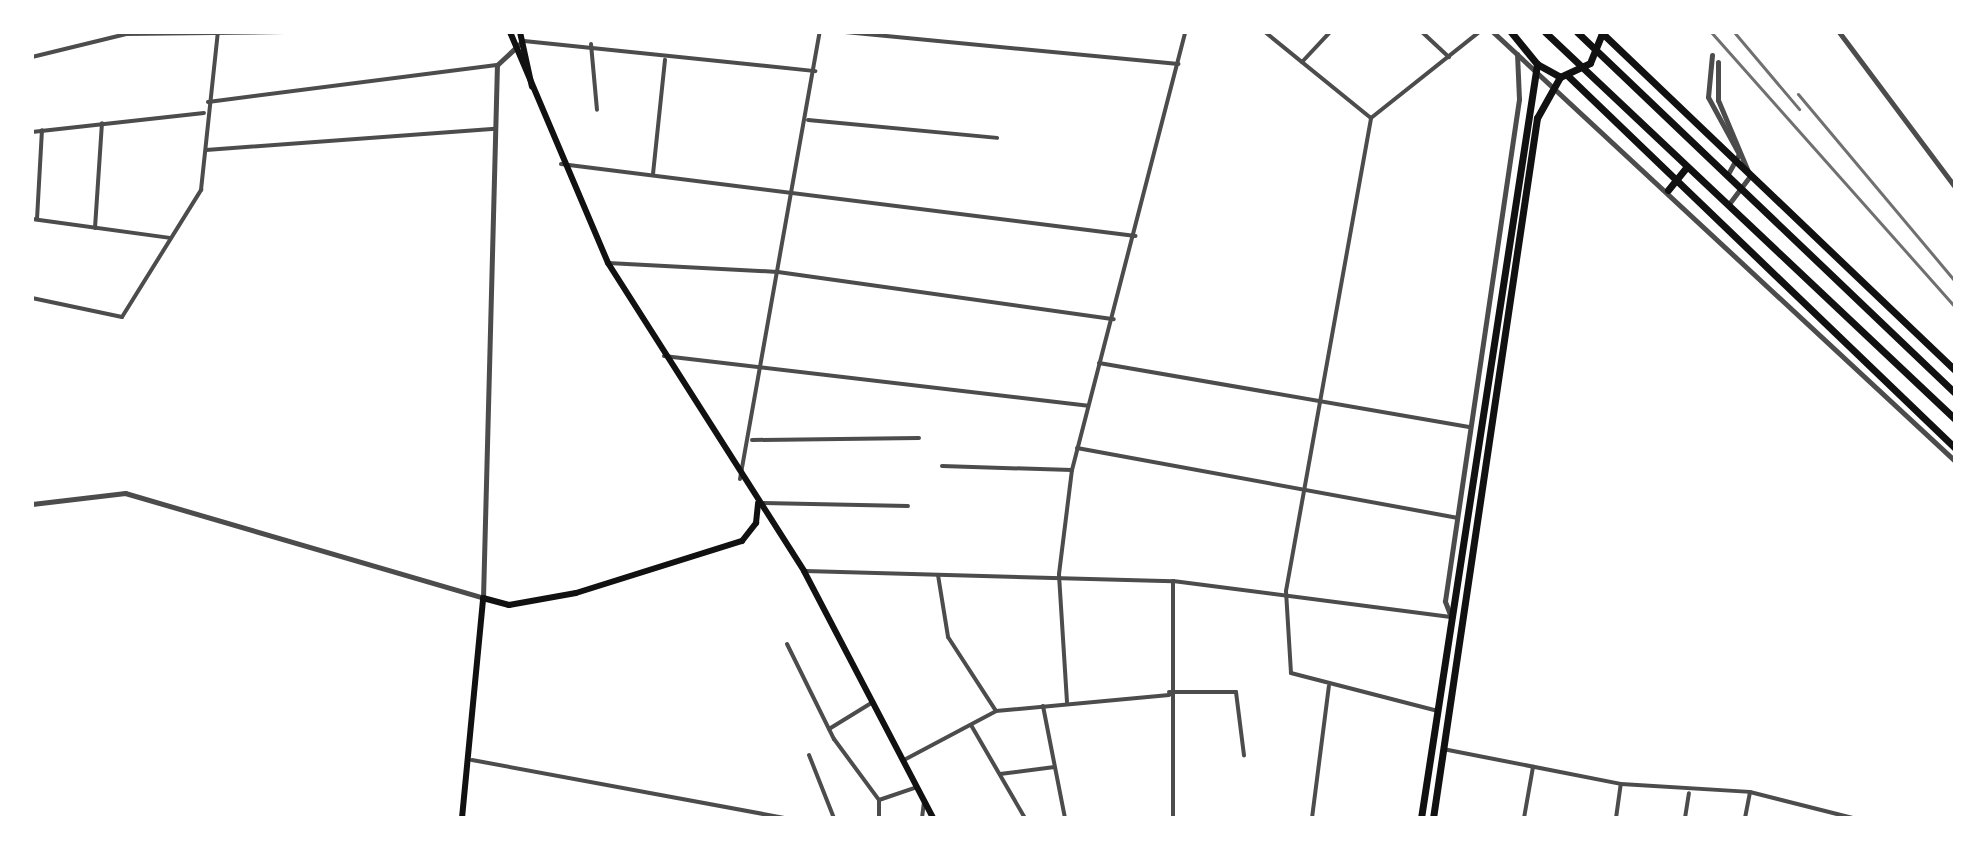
<!DOCTYPE html>
<style>
body{margin:0}
#map{position:relative;width:1987px;height:850px;overflow:hidden;background:#fff;font-family:Quicksand,sans-serif}
div>[style]{position:absolute}
.minor>*{height:4px;margin:-2px;padding:0 2px;transform-origin:2px;border-radius:2px;background:#4c4c4c}
.tertiary>*{height:5px;margin:-2.5px;padding:0 2.5px;transform-origin:2.5px;border-radius:2.5px;background:#4c4c4c}
.secondary>*{height:6px;margin:-3px;padding:0 3px;transform-origin:3px;border-radius:3px;background:#111}
.primary>*{height:7px;margin:-3.5px;padding:0 3.5px;transform-origin:3.5px;border-radius:3.5px;background:#111}
.rail>*{height:3px;margin:-1.5px;padding:0 1.5px;transform-origin:1.5px;border-radius:1.5px;background:#707070}
span{translate:-50% -50%;white-space:nowrap;text-align:center;line-height:1.15;-webkit-text-stroke:8px #fff;paint-order:stroke}
.frame{position:absolute;inset:0;border:34px solid #fff;pointer-events:none}
</style>
<div id="map">
<div class="minor">
<i style="left:845px;top:32px;width:335px;rotate:5.5deg"></i>
<i style="left:1265px;top:32px;width:136px;rotate:39.1deg"></i>
<i style="left:1422px;top:32px;width:37px;rotate:43deg"></i>
<i style="left:524px;top:41px;width:293px;rotate:5.9deg"></i>
<i style="left:591px;top:44px;width:66px;rotate:84.8deg"></i>
<i style="left:32px;top:57px;width:97px;rotate:-13.7deg"></i>
<i style="left:126px;top:34px;width:174px;rotate:-0.7deg"></i>
<i style="left:1302px;top:62px;width:41px;rotate:-47deg"></i>
<i style="left:208px;top:102px;width:291px;rotate:-7.3deg"></i>
<i style="left:808px;top:120px;width:190px;rotate:5.4deg"></i>
<i style="left:32px;top:132px;width:173px;rotate:-6.3deg"></i>
<i style="left:206px;top:150px;width:290px;rotate:-4.2deg"></i>
<i style="left:561px;top:164px;width:579px;rotate:7.14deg"></i>
<i style="left:653px;top:174px;width:115px;rotate:-84deg"></i>
<i style="left:32px;top:219px;width:139px;rotate:7.8deg"></i>
<i style="left:37px;top:219px;width:89px;rotate:-86.8deg"></i>
<i style="left:95px;top:228px;width:105px;rotate:-86.2deg"></i>
<i style="left:608px;top:263px;width:170px;rotate:3deg"></i>
<i style="left:778px;top:272px;width:339px;rotate:8deg"></i>
<i style="left:32px;top:298px;width:92px;rotate:11.9deg"></i>
<i style="left:122px;top:317px;width:150px;rotate:-58.1deg"></i>
<i style="left:201px;top:190px;width:159px;rotate:-83.9deg"></i>
<i style="left:664px;top:356px;width:427px;rotate:6.7deg"></i>
<i style="left:1099px;top:363px;width:377px;rotate:9.8deg"></i>
<i style="left:752px;top:440px;width:167px;rotate:-0.7deg"></i>
<i style="left:1077px;top:448px;width:386px;rotate:10.4deg"></i>
<i style="left:942px;top:466px;width:130px;rotate:1.8deg"></i>
<i style="left:740px;top:479px;width:454px;rotate:-79.9deg"></i>
<i style="left:763px;top:503px;width:145px;rotate:1.2deg"></i>
<i style="left:805px;top:571px;width:368px;rotate:1.6deg"></i>
<i style="left:1173px;top:581px;width:280px;rotate:7.4deg"></i>
<i style="left:938px;top:575px;width:63px;rotate:80.8deg"></i>
<i style="left:948px;top:637px;width:88px;rotate:57deg"></i>
<i style="left:1173px;top:581px;width:237px;rotate:90deg"></i>
<i style="left:787px;top:644px;width:106px;rotate:63.7deg"></i>
<i style="left:834px;top:739px;width:76px;rotate:53.6deg"></i>
<i style="left:879px;top:800px;width:18px;rotate:90deg"></i>
<i style="left:1169px;top:692px;width:67px"></i>
<i style="left:1236px;top:692px;width:64px;rotate:82.8deg"></i>
<i style="left:1067px;top:702px;width:128px;rotate:-93.6deg"></i>
<i style="left:1059px;top:574px;width:105px;rotate:-82.9deg"></i>
<i style="left:1072px;top:470px;width:452px;rotate:-75.5deg"></i>
<i style="left:1043px;top:706px;width:114px;rotate:78.9deg"></i>
<i style="left:1438px;top:711px;width:152px;rotate:-165.5deg"></i>
<i style="left:1291px;top:673px;width:82px;rotate:-93.5deg"></i>
<i style="left:1286px;top:591px;width:481px;rotate:-79.8deg"></i>
<i style="left:1371px;top:118px;width:138px;rotate:-38.5deg"></i>
<i style="left:971px;top:725px;width:108px;rotate:59.9deg"></i>
<i style="left:829px;top:729px;width:52px;rotate:-31.5deg"></i>
<i style="left:1443px;top:749px;width:181px;rotate:11.1deg"></i>
<i style="left:1621px;top:784px;width:129px;rotate:3.5deg"></i>
<i style="left:1750px;top:792px;width:106px;rotate:14.2deg"></i>
<i style="left:809px;top:755px;width:68px;rotate:68.4deg"></i>
<i style="left:472px;top:760px;width:319px;rotate:10.5deg"></i>
<i style="left:904px;top:760px;width:104px;rotate:-28deg"></i>
<i style="left:996px;top:711px;width:174px;rotate:-5.3deg"></i>
<i style="left:1000px;top:774px;width:55px;rotate:-7.3deg"></i>
<i style="left:879px;top:800px;width:40px;rotate:-18.9deg"></i>
<i style="left:922px;top:818px;width:17px;rotate:-83deg"></i>
<i style="left:1312px;top:818px;width:133px;rotate:-82.7deg"></i>
<i style="left:1524px;top:818px;width:52px;rotate:-80deg"></i>
<i style="left:1616px;top:818px;width:34px;rotate:-82deg"></i>
<i style="left:1685px;top:818px;width:25px;rotate:-81deg"></i>
<i style="left:1745px;top:818px;width:26px;rotate:-79deg"></i>
</div>
<div class="tertiary">
<i style="left:1493px;top:32px;width:630px;rotate:42.88deg"></i>
<i style="left:1839px;top:32px;width:194px;rotate:53.2deg"></i>
<i style="left:1712px;top:55px;width:42px;rotate:95.4deg"></i>
<i style="left:1708px;top:97px;width:65px;rotate:61.5deg"></i>
<i style="left:1739px;top:154px;width:25px;rotate:119deg"></i>
<i style="left:1718px;top:62px;width:38px;rotate:90deg"></i>
<i style="left:1718px;top:100px;width:82px;rotate:67.2deg"></i>
<i style="left:1750px;top:176px;width:36px;rotate:127deg"></i>
<i style="left:32px;top:504px;width:94px;rotate:-6.7deg"></i>
<i style="left:125px;top:493px;width:373px;rotate:16.3deg"></i>
<i style="left:483px;top:598px;width:533px;rotate:-88.5deg"></i>
<i style="left:497px;top:65px;width:35px;rotate:-43deg"></i>
<i style="left:1451px;top:617px;width:17px;rotate:-111deg"></i>
<i style="left:1445px;top:601px;width:507px;rotate:-81.61deg"></i>
<i style="left:1519px;top:99px;width:45px;rotate:-92.5deg"></i>
</div>
<div class="secondary">
<i style="left:510px;top:32px;width:251px;rotate:67deg"></i>
<i style="left:608px;top:263px;width:365px;rotate:57.5deg"></i>
<i style="left:804px;top:571px;width:279px;rotate:62.4deg"></i>
<i style="left:520px;top:32px;width:56px;rotate:77.7deg"></i>
<i style="left:462px;top:818px;width:221px;rotate:-84.5deg"></i>
<i style="left:483px;top:598px;width:27px;rotate:15deg"></i>
<i style="left:509px;top:605px;width:68px;rotate:-10.2deg"></i>
<i style="left:576px;top:593px;width:174px;rotate:-17.4deg"></i>
<i style="left:742px;top:541px;width:23px;rotate:-52deg"></i>
<i style="left:756px;top:523px;width:20px;rotate:-84deg"></i>
</div>
<div class="primary">
<i style="left:1511px;top:32px;width:41px;rotate:50.9deg"></i>
<i style="left:1537px;top:64px;width:26px;rotate:29deg"></i>
<i style="left:1560px;top:77px;width:33px;rotate:-25deg"></i>
<i style="left:1590px;top:63px;width:32px;rotate:-68deg"></i>
<i style="left:1545px;top:32px;width:564px;rotate:43.35deg"></i>
<i style="left:1577px;top:32px;width:523px;rotate:43.68deg"></i>
<i style="left:1601px;top:32px;width:489px;rotate:43.7deg"></i>
<i style="left:1567px;top:75px;width:538px;rotate:43.87deg"></i>
<i style="left:1668px;top:190px;width:28px;rotate:-51deg"></i>
<i style="left:1421px;top:818px;width:763px;rotate:-81.25deg"></i>
<i style="left:1433px;top:818px;width:708px;rotate:-81.55deg"></i>
<i style="left:1537px;top:118px;width:47px;rotate:-60.7deg"></i>
</div>
<div class="rail">
<i style="left:1711px;top:32px;width:368px;rotate:48.4deg"></i>
<i style="left:1734px;top:32px;width:101px;rotate:49.8deg"></i>
<i style="left:1798px;top:94px;width:244px;rotate:50deg"></i>
</div>
<div class="frame"></div>
</div>
